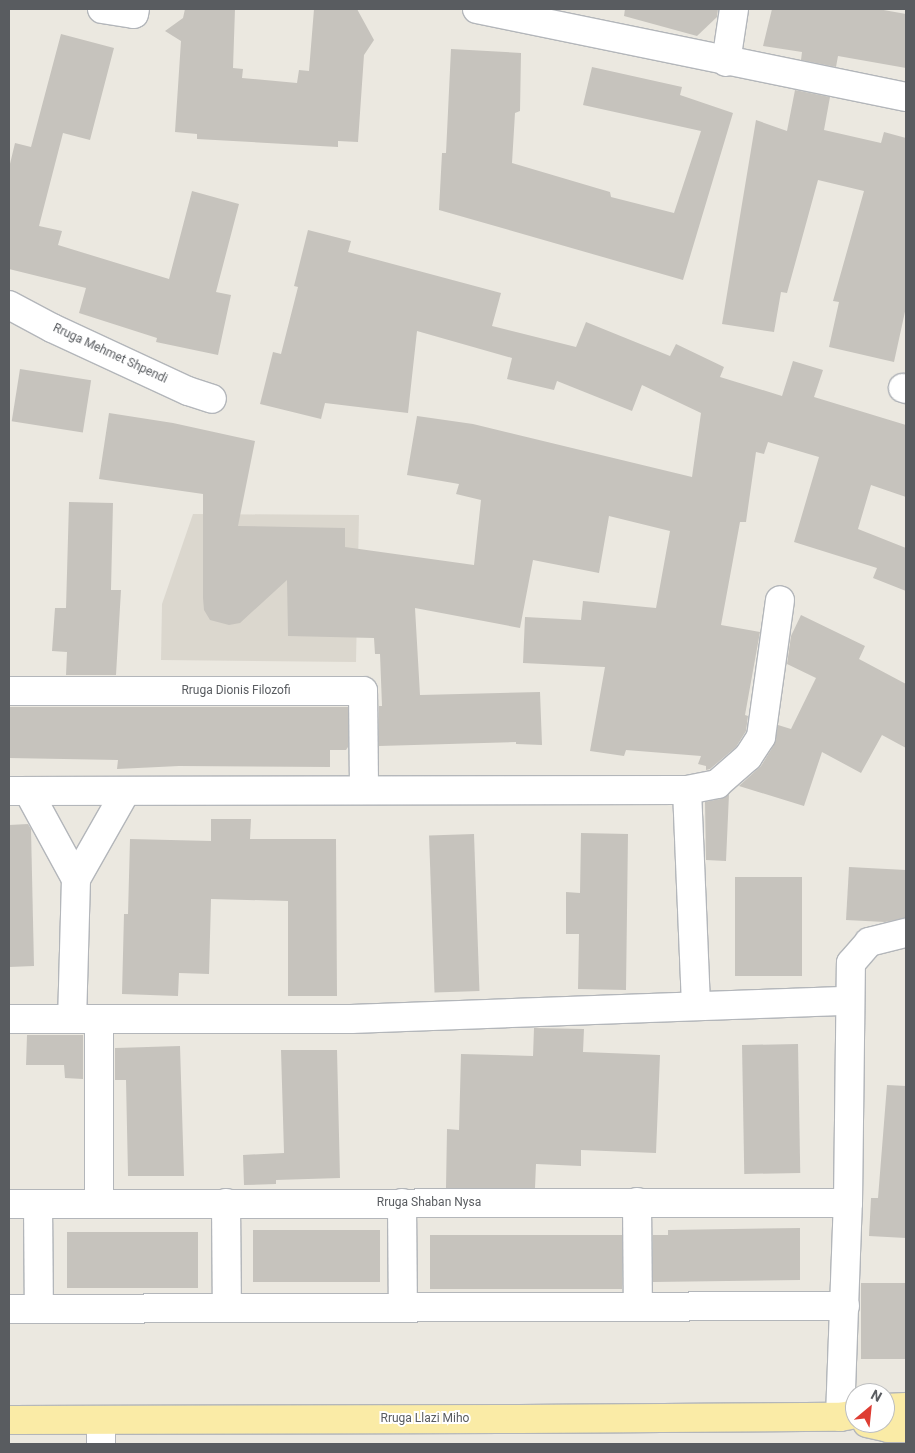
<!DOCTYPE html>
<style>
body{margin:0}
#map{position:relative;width:915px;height:1453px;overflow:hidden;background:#ebe8e0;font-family:Roboto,sans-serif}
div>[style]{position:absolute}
.education>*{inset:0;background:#dbd7ce}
.building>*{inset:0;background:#c6c3bd;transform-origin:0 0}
.roads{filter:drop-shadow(1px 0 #b3b6ba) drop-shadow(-1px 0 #b3b6ba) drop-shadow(0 1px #b3b6ba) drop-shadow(0 -1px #b3b6ba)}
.street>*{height:28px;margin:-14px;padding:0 14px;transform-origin:14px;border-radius:14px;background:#fff}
.secondary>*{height:28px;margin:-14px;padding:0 14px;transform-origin:14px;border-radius:14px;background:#fff}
.primary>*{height:28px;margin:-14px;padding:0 14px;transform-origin:14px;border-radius:14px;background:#faeba6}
span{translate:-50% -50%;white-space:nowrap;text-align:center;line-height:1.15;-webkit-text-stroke:4px #fff;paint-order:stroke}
.street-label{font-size:12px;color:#595c60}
.frame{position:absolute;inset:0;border:10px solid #595c60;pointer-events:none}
.north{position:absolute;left:845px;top:1383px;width:50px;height:50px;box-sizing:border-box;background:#fff;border:1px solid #bdbebf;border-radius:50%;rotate:28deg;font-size:14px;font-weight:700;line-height:20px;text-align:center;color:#595c60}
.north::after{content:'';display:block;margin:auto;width:18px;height:22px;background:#de3d33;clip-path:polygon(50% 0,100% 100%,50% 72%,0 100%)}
</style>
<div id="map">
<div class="education">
<i style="clip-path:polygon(193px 514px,359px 515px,356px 662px,161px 660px,162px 604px)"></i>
</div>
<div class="building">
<i style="clip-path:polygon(185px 9px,235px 9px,233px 68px,243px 69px,242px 78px,297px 83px,299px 70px,309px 71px,314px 9px,357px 9px,374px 40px,364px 55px,358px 142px,338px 141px,338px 147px,197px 139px,197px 134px,175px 132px,181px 41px,165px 31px,183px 18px)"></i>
<i style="clip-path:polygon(625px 9px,718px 9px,717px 17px,697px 36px,624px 16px)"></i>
<i style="clip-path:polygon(772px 9px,878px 9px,906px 14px,906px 68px,838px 56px,836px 67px,801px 60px,802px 52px,763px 46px)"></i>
<i style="clip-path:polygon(61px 34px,114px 48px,90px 140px,63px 133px,39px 226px,62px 231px,58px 245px,169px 279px,192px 191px,239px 204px,216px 292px,231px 295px,218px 355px,156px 342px,157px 338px,79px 313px,86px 288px,9px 269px,9px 168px,15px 143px,31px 147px)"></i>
<i style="clip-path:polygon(451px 49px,521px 53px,520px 111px,515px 113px,512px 163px,610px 192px,611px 197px,674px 213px,701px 131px,583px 105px,592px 67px,682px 87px,680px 95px,733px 113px,683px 280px,439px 210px,442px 153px,446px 153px)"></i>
<i style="clip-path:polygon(795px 90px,830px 97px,824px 130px,881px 143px,884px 132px,906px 138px,906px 307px,894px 362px,829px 347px,839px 302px,833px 301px,864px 191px,818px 180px,787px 293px,781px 292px,774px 332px,722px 324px,756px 120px,787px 131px)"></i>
<i style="clip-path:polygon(308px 230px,351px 241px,348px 252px,501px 293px,492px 326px,576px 347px,586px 322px,670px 356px,676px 344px,724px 367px,720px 377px,782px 396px,793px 361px,823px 370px,814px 397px,906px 425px,906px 497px,871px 485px,858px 529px,906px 548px,906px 591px,873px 578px,877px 568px,794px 542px,819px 457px,768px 442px,764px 454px,756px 452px,746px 522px,740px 522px,721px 625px,760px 632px,745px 715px,748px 716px,746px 731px,736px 747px,710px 769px,706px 770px,706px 766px,698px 764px,701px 756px,626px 750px,624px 756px,590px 751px,605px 667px,523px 663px,525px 617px,581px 620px,583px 601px,656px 608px,670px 531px,609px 516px,599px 573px,533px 560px,520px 628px,415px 608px,420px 695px,540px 692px,542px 745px,516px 744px,516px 742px,379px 746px,379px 706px,382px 706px,380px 654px,375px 654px,374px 638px,288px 636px,287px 580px,240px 623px,229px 625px,210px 620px,204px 610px,203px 598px,203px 494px,99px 479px,109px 413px,173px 423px,255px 441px,238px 526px,345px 528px,345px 547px,474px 565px,481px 500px,456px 494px,459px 484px,407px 475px,417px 416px,473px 424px,692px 477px,701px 413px,642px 385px,632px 411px,557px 381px,554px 390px,507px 379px,512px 358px,417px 331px,408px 413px,325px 403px,321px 419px,260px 404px,273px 352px,281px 354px,298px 287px,294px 286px)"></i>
<i style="left:20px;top:369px;width:72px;height:53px;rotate:9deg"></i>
<i style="clip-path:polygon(69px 502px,113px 503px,111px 590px,121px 590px,116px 675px,66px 675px,67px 652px,52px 651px,55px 608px,66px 608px)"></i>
<i style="clip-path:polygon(801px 615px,865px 646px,859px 659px,906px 684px,906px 748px,882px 735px,861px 773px,822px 752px,804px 806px,739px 786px,761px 766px,774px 745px,778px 725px,791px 729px,816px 678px,787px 664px,791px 636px)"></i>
<i style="clip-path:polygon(9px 707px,348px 707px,348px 747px,346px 750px,330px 750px,330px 767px,179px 766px,117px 769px,118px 760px,9px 758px)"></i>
<i style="clip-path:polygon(729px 794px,726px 861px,706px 860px,705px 802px,720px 799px)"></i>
<i style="clip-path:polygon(211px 819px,251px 819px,250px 839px,336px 839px,337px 996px,288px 996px,288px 901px,211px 899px,209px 974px,179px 973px,178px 996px,122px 994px,124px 914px,128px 914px,130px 839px,211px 841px)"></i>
<i style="clip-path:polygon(28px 824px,31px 829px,34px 966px,9px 967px,9px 825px)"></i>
<i style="clip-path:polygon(581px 833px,628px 834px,626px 990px,578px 989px,579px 934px,566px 934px,566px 892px,580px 893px)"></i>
<i style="left:474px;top:834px;width:157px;height:45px;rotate:88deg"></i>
<i style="clip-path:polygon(849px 867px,906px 870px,906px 918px,885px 922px,846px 920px)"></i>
<i style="left:735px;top:877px;width:67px;height:99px"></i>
<i style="clip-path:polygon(534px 1028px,584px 1029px,583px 1052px,660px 1055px,656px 1153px,581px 1150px,581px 1166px,536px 1164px,535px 1188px,446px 1188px,447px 1129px,459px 1130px,461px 1054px,533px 1056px)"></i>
<i style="clip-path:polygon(27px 1035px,83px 1035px,83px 1079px,65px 1078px,64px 1065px,26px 1065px)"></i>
<i style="left:798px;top:1044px;width:129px;height:56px;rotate:89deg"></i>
<i style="clip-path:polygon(180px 1046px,184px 1176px,128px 1176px,126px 1080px,115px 1080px,115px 1048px)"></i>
<i style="clip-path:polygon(281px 1050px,337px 1050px,340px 1178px,276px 1180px,276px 1184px,244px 1185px,243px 1155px,284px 1153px)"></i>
<i style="clip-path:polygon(887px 1085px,906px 1086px,906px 1238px,869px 1236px,871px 1198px,878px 1198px)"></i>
<i style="clip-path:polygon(800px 1228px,800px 1280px,653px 1282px,653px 1235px,668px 1235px,668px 1230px)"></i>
<i style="left:253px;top:1230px;width:127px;height:52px"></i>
<i style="left:67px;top:1232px;width:131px;height:56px"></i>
<i style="left:622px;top:1235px;width:54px;height:192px;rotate:90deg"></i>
<i style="left:861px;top:1283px;width:45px;height:76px"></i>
</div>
<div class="roads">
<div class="street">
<i style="left:102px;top:9px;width:32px;rotate:9deg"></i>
<i style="left:134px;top:14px;width:5px;rotate:-79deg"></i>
<i style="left:477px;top:9px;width:438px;rotate:11.6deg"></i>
<i style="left:726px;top:62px;width:54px;rotate:-81.4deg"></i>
<i style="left:9px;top:305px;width:49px;rotate:28.1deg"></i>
<i style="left:52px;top:328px;width:150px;rotate:24.9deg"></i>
<i style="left:188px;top:391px;width:25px;rotate:18deg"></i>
<i style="left:903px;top:388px;width:3px;rotate:18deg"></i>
<i style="left:9px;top:691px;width:354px"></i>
<i style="left:363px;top:691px;width:99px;rotate:89.4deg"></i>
<i style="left:687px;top:790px;width:215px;rotate:87.6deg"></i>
<i style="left:9px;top:791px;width:678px;rotate:-0.08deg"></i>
<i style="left:687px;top:790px;width:31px;rotate:-11deg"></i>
<i style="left:717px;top:784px;width:41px;rotate:-41.1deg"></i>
<i style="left:748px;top:757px;width:24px;rotate:-57deg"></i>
<i style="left:761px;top:737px;width:138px;rotate:-82.1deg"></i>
<i style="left:28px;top:791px;width:100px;rotate:61.4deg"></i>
<i style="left:76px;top:879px;width:140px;rotate:91.6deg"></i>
<i style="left:76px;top:879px;width:101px;rotate:-60.4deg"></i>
<i style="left:9px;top:1019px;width:342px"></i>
<i style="left:351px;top:1019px;width:498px;rotate:-2.1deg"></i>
<i style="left:99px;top:1019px;width:185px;rotate:90deg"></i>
<i style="left:637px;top:1202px;width:105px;rotate:89.5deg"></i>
<i style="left:226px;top:1203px;width:105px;rotate:89.5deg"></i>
<i style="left:402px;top:1203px;width:105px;rotate:89.5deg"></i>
<i style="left:9px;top:1204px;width:839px;rotate:-0.07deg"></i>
<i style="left:38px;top:1204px;width:105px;rotate:89.5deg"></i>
<i style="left:9px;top:1309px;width:836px;rotate:-0.21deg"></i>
<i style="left:840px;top:1417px;width:214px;rotate:-87.9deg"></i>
<i style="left:848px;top:1203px;width:240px;rotate:-89.3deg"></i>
<i style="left:851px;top:963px;width:28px;rotate:-49deg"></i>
<i style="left:869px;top:942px;width:38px;rotate:-14deg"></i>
</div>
<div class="secondary">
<i style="left:101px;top:1444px;width:24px;rotate:-90deg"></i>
</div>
<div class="primary">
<i style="left:885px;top:1408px;width:21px;rotate:-3deg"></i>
<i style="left:9px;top:1420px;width:511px;rotate:-0.11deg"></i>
<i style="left:520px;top:1419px;width:320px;rotate:-0.4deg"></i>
<i style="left:840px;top:1417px;width:15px;rotate:-11deg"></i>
<i style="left:867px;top:1423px;width:22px;rotate:13deg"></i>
<i style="left:888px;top:1428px;width:18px"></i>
</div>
</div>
<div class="street-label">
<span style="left:110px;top:354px;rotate:25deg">Rruga Mehmet Shpendi</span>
<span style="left:236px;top:691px">Rruga Dionis Filozofi</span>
<span style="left:429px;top:1203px">Rruga Shaban Nysa</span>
<span style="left:425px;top:1419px">Rruga Llazi Miho</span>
</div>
<div class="frame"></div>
<div class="north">N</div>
</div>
